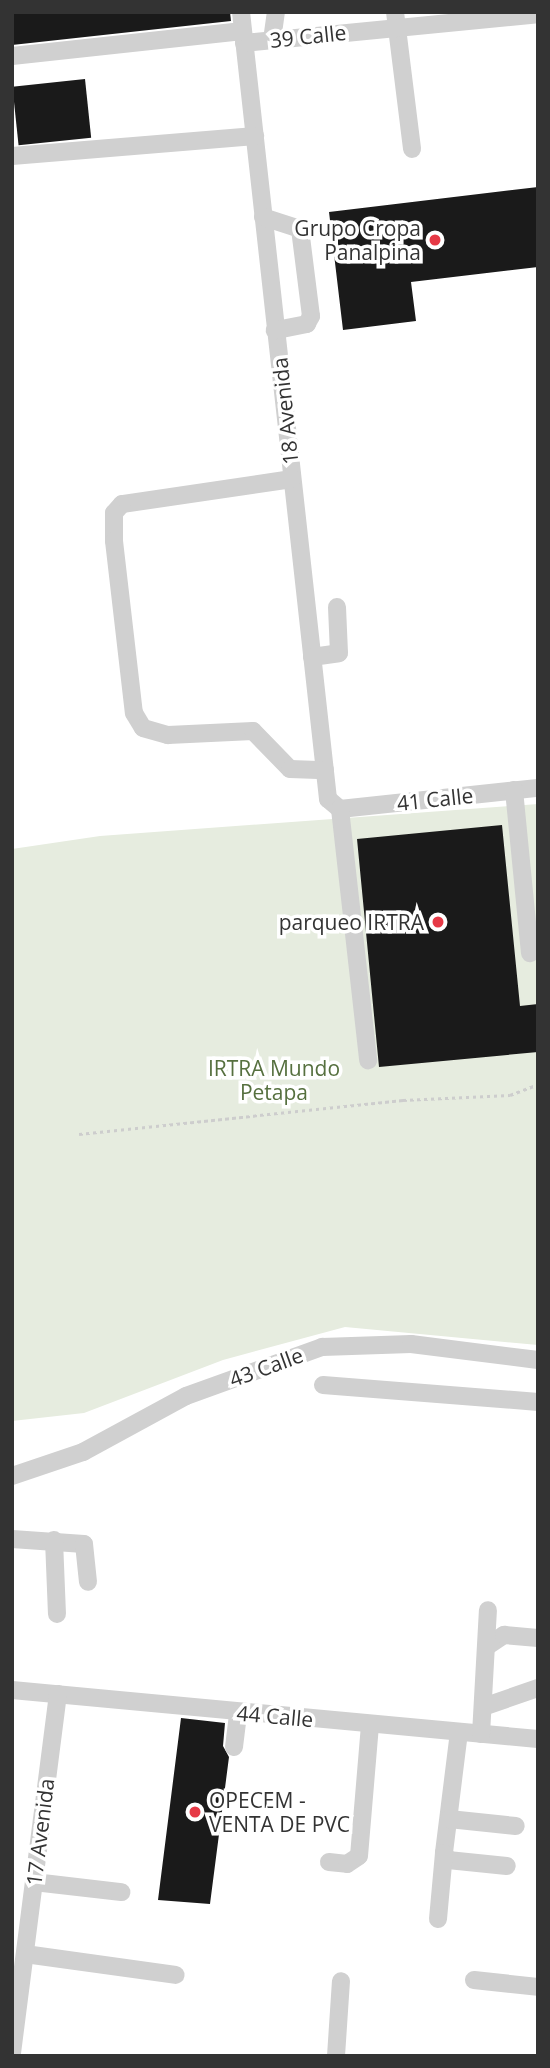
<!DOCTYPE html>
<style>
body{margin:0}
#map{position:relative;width:550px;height:2068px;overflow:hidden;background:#fff;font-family:"Open Sans",sans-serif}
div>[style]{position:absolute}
.green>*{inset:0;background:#e6ecdf}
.building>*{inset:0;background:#1a1a1a;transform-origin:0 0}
.path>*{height:2.5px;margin-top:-1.25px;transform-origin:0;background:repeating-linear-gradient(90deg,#cdcdcd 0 3.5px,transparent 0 7px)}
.minor>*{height:18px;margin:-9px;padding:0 9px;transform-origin:9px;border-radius:9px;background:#d0d0d0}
.dots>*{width:19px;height:19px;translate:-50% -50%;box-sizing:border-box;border:4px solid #fff;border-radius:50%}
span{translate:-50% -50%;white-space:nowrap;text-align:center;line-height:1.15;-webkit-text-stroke:7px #fff;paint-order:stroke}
.street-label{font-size:21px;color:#333}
.poi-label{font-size:21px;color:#333}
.right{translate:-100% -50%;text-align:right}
.left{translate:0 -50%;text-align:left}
.park-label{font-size:21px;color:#56703f}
.frame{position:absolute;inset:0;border:14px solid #333;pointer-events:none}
</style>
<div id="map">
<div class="green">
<i style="clip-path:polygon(538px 804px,538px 1345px,345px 1327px,223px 1360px,84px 1413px,12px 1421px,12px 849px,100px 836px)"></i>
</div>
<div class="building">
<i style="clip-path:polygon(12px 12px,230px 12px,231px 21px,12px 45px)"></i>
<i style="left:85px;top:79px;width:59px;height:73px;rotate:84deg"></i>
<i style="clip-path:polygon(538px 187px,538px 267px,411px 282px,416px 321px,343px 330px,329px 212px)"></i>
<i style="clip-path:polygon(502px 825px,520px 1006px,538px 1004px,538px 1052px,379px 1067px,357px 839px)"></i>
<i style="clip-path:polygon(181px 1718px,225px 1723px,223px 1746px,229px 1757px,210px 1904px,158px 1900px)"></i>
</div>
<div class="path">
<i style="left:79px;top:1134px;width:326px;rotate:-6deg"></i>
<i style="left:403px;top:1100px;width:107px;rotate:-2.7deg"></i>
<i style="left:510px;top:1095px;width:30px;rotate:-21deg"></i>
</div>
<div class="minor">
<i style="left:241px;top:12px;width:792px;rotate:83.69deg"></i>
<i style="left:328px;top:799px;width:16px;rotate:40deg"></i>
<i style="left:340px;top:809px;width:199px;rotate:-6.1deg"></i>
<i style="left:395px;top:12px;width:138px;rotate:82.9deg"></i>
<i style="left:272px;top:40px;width:28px;rotate:-82deg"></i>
<i style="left:244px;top:43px;width:295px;rotate:-5.6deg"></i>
<i style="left:12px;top:56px;width:232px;rotate:-6.2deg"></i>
<i style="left:12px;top:156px;width:244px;rotate:-4.7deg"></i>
<i style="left:263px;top:217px;width:39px;rotate:18deg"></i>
<i style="left:300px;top:229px;width:88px;rotate:82.8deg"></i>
<i style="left:311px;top:316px;width:9px;rotate:117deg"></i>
<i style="left:307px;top:324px;width:33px;rotate:169deg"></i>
<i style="left:292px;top:479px;width:172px;rotate:171.6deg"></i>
<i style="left:122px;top:504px;width:12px;rotate:132deg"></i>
<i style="left:114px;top:513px;width:28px;rotate:90deg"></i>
<i style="left:114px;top:541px;width:173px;rotate:83.4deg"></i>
<i style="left:134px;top:713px;width:17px;rotate:59deg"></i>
<i style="left:143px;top:728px;width:26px;rotate:16deg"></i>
<i style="left:168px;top:735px;width:85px;rotate:-2.7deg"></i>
<i style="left:253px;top:731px;width:53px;rotate:45.8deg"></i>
<i style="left:290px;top:769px;width:35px;rotate:2deg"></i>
<i style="left:312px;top:657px;width:27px;rotate:-8deg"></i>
<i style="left:339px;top:653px;width:46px;rotate:-92.5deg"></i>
<i style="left:514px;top:790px;width:164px;rotate:84.4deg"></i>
<i style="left:340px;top:809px;width:253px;rotate:83.6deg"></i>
<i style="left:323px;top:1385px;width:216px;rotate:4.5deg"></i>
<i style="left:12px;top:1476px;width:75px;rotate:-18.7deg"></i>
<i style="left:83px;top:1452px;width:117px;rotate:-28.5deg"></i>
<i style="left:186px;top:1396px;width:145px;rotate:-19.8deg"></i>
<i style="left:322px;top:1347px;width:89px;rotate:-1.9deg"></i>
<i style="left:411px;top:1344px;width:128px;rotate:7.2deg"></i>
<i style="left:12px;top:1539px;width:72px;rotate:4deg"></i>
<i style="left:84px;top:1544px;width:38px;rotate:84deg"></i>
<i style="left:54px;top:1540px;width:74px;rotate:87.7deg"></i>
<i style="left:486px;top:1647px;width:22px;rotate:-34deg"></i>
<i style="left:504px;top:1635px;width:34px;rotate:5deg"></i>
<i style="left:12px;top:1690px;width:528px;rotate:5.32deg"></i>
<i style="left:483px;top:1707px;width:58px;rotate:-19.1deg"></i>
<i style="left:459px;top:1732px;width:122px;rotate:97.1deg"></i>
<i style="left:444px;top:1853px;width:8px;rotate:60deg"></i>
<i style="left:448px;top:1860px;width:59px;rotate:5.8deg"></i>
<i style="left:481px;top:1734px;width:124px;rotate:-86.8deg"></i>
<i style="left:234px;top:1747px;width:34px;rotate:-83deg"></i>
<i style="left:449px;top:1819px;width:67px;rotate:6deg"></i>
<i style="left:329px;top:1862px;width:18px;rotate:6deg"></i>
<i style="left:347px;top:1864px;width:14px;rotate:-34deg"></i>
<i style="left:359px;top:1856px;width:132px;rotate:-85.2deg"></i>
<i style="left:34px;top:1882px;width:88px;rotate:6.6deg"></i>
<i style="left:438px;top:1919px;width:66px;rotate:-84.8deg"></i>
<i style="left:25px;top:1954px;width:152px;rotate:7.9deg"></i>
<i style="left:474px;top:1980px;width:64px;rotate:6.2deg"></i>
<i style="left:12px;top:2053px;width:362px;rotate:-82.7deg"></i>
<i style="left:336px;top:2056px;width:75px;rotate:-86.2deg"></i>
</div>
<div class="dots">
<i style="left:435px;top:240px;background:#e63946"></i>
<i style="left:438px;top:922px;background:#e63946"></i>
<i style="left:195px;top:1812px;background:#e63946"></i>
</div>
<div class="street-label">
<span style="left:308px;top:36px;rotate:-6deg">39 Calle</span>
<span style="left:285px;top:411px;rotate:-96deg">18 Avenida</span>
<span style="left:435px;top:799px;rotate:-6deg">41 Calle</span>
<span style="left:266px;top:1367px;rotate:-20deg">43 Calle</span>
<span style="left:275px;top:1716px;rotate:5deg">44 Calle</span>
<span style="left:40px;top:1832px;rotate:-83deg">17 Avenida</span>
</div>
<div class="poi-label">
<span class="right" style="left:421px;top:240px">Grupo Cropa<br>Panalpina</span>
<span class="right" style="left:424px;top:922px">parqueo IRTRA</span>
<span class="left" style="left:209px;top:1812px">OPECEM -<br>VENTA DE PVC</span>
</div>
<div class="park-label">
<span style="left:274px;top:1080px">IRTRA Mundo<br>Petapa</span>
</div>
<div class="frame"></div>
</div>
